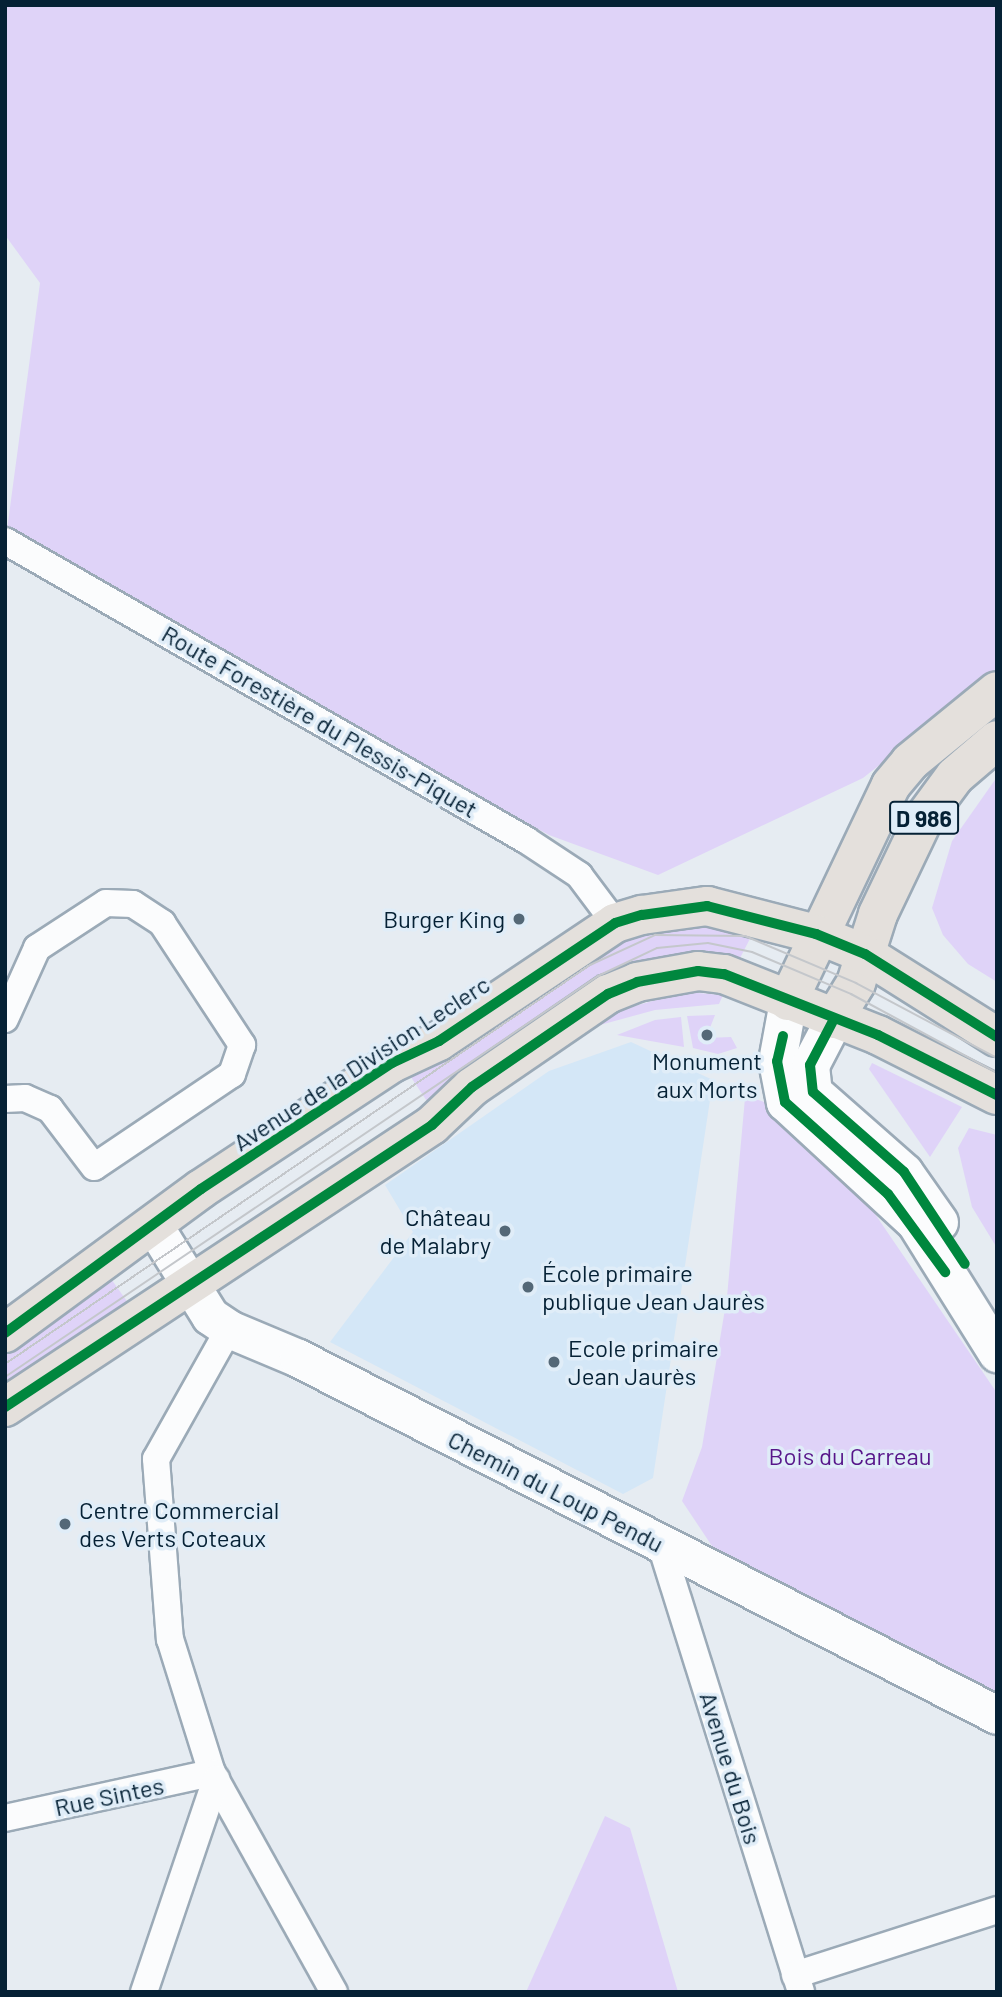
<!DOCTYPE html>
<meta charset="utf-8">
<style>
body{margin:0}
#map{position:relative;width:1002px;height:1997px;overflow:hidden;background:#e6ecf2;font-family:Barlow,sans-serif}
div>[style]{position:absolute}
.built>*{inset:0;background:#d4e7f7}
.green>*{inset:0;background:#dfd3f8}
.roads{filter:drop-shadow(2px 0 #9baab7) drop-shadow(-2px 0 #9baab7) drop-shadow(0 2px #9baab7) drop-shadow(0 -2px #9baab7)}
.minor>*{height:26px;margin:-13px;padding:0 13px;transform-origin:13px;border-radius:13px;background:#fbfcfd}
.secondary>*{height:37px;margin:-18.5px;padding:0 18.5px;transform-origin:18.5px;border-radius:18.5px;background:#fbfcfd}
.primary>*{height:38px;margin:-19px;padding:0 19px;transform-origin:19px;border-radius:19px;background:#e4e0dc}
.tram>*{height:2px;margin:-1px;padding:0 1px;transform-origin:1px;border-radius:1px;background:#c4c7cb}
.cycleway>*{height:10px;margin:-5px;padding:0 5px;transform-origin:5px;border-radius:5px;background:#00873e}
.dots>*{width:19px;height:19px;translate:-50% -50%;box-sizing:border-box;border:4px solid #e0edf8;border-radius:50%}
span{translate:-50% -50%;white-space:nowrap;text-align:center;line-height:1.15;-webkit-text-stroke:7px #e0edf8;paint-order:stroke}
.shield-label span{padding:2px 5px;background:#e0edf8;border:2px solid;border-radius:5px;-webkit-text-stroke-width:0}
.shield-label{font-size:23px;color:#052135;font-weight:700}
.street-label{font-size:24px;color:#052135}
.poi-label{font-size:24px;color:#052135}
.right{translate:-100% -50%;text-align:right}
.left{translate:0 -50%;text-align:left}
.park-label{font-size:24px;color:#57168a}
.frame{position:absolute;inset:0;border:7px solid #052135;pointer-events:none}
</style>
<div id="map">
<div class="built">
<i style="clip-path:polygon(631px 1042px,713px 1080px,653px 1478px,623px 1494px,330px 1342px,413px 1232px,385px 1185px,549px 1071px)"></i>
</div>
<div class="green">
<i style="clip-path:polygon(5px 5px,997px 5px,997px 672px,863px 778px,658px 875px,549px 835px,7px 530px,40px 283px,5px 235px)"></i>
<i style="clip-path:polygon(997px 777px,997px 982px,968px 964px,943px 935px,932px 908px,952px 841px)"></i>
<i style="clip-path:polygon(652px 923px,756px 927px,739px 960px,714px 955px,432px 1109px,405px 1068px)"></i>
<i style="clip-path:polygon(684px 992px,723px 995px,719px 1004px,655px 1010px,600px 1025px,564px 1045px,614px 1012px)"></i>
<i style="clip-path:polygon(715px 1015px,706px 1038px,731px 1037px,737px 1048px,718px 1054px,693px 1048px,687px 1016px)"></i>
<i style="clip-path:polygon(681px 1017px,684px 1047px,617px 1035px,655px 1020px)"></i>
<i style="clip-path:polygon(872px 1063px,962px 1107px,930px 1157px,869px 1069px)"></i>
<i style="clip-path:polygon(750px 1097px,764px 1102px,777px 1123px,873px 1211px,997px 1393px,997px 1700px,720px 1558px,682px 1501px,702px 1447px,727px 1297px,745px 1098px)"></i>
<i style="clip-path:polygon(969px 1128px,997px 1135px,997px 1248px,972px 1207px,958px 1148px)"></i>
<i style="clip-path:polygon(109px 1276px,131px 1307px,5px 1389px,5px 1346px)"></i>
<i style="clip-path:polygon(605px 1816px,630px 1828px,678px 1992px,526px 1992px)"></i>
</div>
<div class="roads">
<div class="minor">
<i style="left:5px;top:541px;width:601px;rotate:29.85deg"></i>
<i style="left:526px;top:840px;width:64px;rotate:33.4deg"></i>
<i style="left:579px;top:875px;width:60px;rotate:53.1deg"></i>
<i style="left:5px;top:1019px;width:78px;rotate:-65.7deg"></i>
<i style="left:37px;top:948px;width:82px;rotate:-33.1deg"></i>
<i style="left:106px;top:903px;width:27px;rotate:2deg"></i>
<i style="left:133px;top:904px;width:35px;rotate:33deg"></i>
<i style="left:162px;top:923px;width:146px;rotate:56.7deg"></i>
<i style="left:242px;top:1045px;width:31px;rotate:109deg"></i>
<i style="left:232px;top:1074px;width:166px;rotate:146deg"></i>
<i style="left:94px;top:1167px;width:73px;rotate:-127.2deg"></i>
<i style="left:50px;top:1109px;width:27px;rotate:-156deg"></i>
<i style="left:25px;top:1098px;width:20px;rotate:177deg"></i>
<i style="left:229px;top:1329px;width:149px;rotate:119.3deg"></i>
<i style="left:156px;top:1459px;width:181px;rotate:85.6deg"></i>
<i style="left:170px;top:1639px;width:140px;rotate:72.6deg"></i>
<i style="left:212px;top:1773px;width:251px;rotate:60.9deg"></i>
<i style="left:661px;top:1545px;width:468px;rotate:72.6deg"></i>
<i style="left:5px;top:1818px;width:212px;rotate:-12.3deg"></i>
<i style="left:795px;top:1975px;width:212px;rotate:-17.8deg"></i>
<i style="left:144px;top:1992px;width:225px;rotate:-71.3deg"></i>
</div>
<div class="secondary">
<i style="left:788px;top:1001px;width:61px;rotate:100.4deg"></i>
<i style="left:777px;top:1061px;width:42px;rotate:79deg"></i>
<i style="left:785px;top:1102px;width:177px;rotate:42.7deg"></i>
<i style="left:915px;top:1222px;width:155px;rotate:58deg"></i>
<i style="left:834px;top:1019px;width:52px;rotate:117.6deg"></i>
<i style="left:810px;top:1065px;width:27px;rotate:84deg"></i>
<i style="left:813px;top:1092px;width:121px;rotate:41.3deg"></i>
<i style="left:904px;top:1172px;width:61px;rotate:55deg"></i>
<i style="left:154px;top:1226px;width:106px;rotate:58.1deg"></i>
<i style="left:210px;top:1316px;width:23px;rotate:34deg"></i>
<i style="left:229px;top:1329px;width:75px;rotate:22.8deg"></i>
<i style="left:298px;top:1358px;width:785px;rotate:27.05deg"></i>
</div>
<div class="primary">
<i style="left:788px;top:1001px;width:239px;rotate:-64.5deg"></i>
<i style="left:891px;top:785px;width:30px;rotate:-50deg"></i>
<i style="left:910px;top:762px;width:112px;rotate:-39.2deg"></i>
<i style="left:834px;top:1019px;width:42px;rotate:-58.6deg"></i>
<i style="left:856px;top:983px;width:72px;rotate:-72.3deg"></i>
<i style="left:878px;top:914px;width:106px;rotate:-64.4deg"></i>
<i style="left:924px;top:818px;width:52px;rotate:-53.6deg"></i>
<i style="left:955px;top:776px;width:55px;rotate:-40.6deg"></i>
<i style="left:5px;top:1333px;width:243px;rotate:-36.3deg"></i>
<i style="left:201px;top:1189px;width:229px;rotate:-33.4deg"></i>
<i style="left:392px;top:1063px;width:52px;rotate:-25.1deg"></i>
<i style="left:439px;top:1041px;width:212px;rotate:-33.8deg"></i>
<i style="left:615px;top:923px;width:28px;rotate:-17deg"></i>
<i style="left:642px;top:915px;width:66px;rotate:-7.9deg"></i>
<i style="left:707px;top:906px;width:113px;rotate:14.4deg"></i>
<i style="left:816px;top:934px;width:53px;rotate:22.2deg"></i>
<i style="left:865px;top:954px;width:156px;rotate:32.2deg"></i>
<i style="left:5px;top:1407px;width:512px;rotate:-33.44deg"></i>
<i style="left:432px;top:1125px;width:55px;rotate:-43.5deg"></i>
<i style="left:472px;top:1087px;width:165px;rotate:-34.4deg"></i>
<i style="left:608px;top:994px;width:31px;rotate:-22deg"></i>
<i style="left:637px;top:982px;width:62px;rotate:-10.2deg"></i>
<i style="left:698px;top:971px;width:26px;rotate:7deg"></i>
<i style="left:724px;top:974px;width:166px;rotate:21.6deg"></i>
<i style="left:878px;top:1035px;width:133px;rotate:26.8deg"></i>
</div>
</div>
<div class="tram">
<i style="left:5px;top:1364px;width:708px;rotate:-34.3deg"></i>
<i style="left:590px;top:965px;width:72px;rotate:-24.8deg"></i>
<i style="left:655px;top:935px;width:90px;rotate:0.6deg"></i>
<i style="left:745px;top:936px;width:121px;rotate:22.9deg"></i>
<i style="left:856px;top:983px;width:160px;rotate:28deg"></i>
<i style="left:5px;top:1377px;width:716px;rotate:-34.07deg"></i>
<i style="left:598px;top:976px;width:65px;rotate:-25.4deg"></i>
<i style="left:657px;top:948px;width:51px;rotate:-5.6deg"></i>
<i style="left:708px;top:943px;width:45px;rotate:11.6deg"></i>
<i style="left:752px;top:952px;width:108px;rotate:23deg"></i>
<i style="left:851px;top:994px;width:166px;rotate:28.4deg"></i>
</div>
<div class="cycleway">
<i style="left:834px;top:1019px;width:52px;rotate:117.6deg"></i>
<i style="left:810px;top:1065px;width:27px;rotate:84deg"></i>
<i style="left:813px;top:1092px;width:121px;rotate:41.3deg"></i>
<i style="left:904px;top:1172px;width:110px;rotate:56.5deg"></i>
<i style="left:783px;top:1036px;width:26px;rotate:103deg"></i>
<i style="left:777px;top:1061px;width:42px;rotate:79deg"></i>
<i style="left:785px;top:1102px;width:138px;rotate:41.8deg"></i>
<i style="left:888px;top:1194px;width:97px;rotate:53.8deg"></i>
<i style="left:5px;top:1333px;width:243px;rotate:-36.3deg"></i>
<i style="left:201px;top:1189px;width:229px;rotate:-33.4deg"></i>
<i style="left:392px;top:1063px;width:52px;rotate:-25.1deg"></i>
<i style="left:439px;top:1041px;width:212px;rotate:-33.8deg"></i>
<i style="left:615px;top:923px;width:28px;rotate:-17deg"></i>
<i style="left:642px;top:915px;width:66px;rotate:-7.9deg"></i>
<i style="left:707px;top:906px;width:113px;rotate:14.4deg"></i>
<i style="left:816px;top:934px;width:53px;rotate:22.2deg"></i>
<i style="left:865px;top:954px;width:156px;rotate:32.2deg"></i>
<i style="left:5px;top:1407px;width:512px;rotate:-33.44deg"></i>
<i style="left:432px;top:1125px;width:55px;rotate:-43.5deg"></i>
<i style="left:472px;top:1087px;width:165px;rotate:-34.4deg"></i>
<i style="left:608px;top:994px;width:31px;rotate:-22deg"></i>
<i style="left:637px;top:982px;width:62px;rotate:-10.2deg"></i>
<i style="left:698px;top:971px;width:26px;rotate:7deg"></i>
<i style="left:724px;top:974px;width:166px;rotate:21.6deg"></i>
<i style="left:878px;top:1035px;width:133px;rotate:26.8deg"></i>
</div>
<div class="dots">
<i style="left:519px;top:919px;background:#546877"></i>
<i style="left:707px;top:1035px;background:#546877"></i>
<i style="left:505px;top:1231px;background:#546877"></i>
<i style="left:528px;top:1287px;background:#546877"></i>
<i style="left:554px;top:1362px;background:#546877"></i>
<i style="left:65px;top:1524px;background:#546877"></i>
</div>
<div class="shield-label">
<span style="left:924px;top:818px">D 986</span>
</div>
<div class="street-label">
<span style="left:320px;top:721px;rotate:30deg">Route Forestière du Plessis-Piquet</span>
<span style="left:361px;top:1063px;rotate:-33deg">Avenue de la Division Leclerc</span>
<span style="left:556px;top:1491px;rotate:27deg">Chemin du Loup Pendu</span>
<span style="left:731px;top:1768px;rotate:73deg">Avenue du Bois</span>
<span style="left:109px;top:1796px;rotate:-12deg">Rue Sintes</span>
</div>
<div class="poi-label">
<span class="right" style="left:505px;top:919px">Burger King</span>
<span style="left:707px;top:1075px">Monument<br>aux Morts</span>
<span class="right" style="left:491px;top:1231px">Château<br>de Malabry</span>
<span class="left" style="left:542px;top:1287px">École primaire<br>publique Jean Jaurès</span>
<span class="left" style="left:568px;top:1362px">Ecole primaire<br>Jean Jaurès</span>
<span class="left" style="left:79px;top:1524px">Centre Commercial<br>des Verts Coteaux</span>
</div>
<div class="park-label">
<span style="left:850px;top:1456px">Bois du Carreau</span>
</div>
<div class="frame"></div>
</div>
